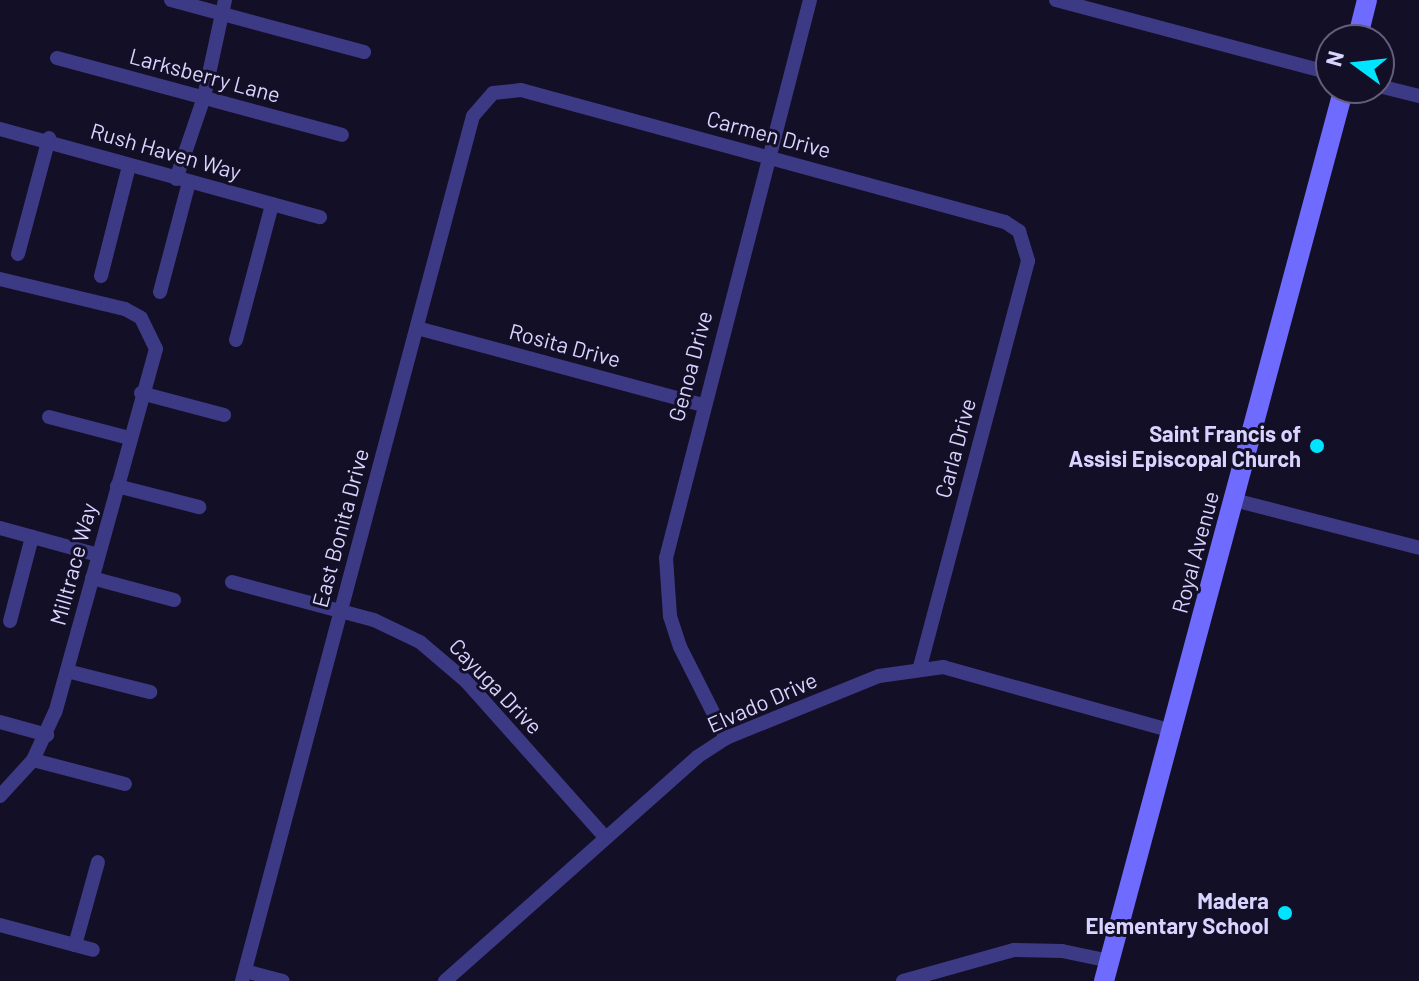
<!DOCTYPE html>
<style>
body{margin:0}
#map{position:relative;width:1419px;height:981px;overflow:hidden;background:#130f26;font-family:Barlow,sans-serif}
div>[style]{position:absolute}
.street>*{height:14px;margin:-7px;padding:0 7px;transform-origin:7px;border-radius:7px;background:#3d3a85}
.secondary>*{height:20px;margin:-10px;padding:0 10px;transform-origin:10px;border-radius:10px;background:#6f6bff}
.dots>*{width:22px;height:22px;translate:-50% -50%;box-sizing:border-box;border:4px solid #130f26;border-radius:50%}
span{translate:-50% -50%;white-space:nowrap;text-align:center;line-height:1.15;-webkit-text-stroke:6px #130f26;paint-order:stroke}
.street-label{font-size:22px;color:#d9d4ff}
.poi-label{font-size:22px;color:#d9d4ff;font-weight:700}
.right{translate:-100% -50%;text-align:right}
.north{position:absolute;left:1315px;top:24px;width:80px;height:80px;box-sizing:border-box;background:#130f26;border:2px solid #625e7d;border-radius:50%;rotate:285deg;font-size:22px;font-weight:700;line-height:32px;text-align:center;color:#d9d4ff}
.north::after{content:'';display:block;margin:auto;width:28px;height:36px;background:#00e5ff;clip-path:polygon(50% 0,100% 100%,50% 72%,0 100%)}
</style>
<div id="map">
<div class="street">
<i style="left:171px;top:0;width:200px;rotate:15.1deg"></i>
<i style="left:1056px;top:0;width:285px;rotate:14.9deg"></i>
<i style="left:57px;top:58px;width:295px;rotate:15.1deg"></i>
<i style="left:1379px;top:86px;width:41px;rotate:14deg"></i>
<i style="left:0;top:129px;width:332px;rotate:15.4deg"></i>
<i style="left:176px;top:179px;width:87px;rotate:-71.1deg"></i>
<i style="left:204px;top:97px;width:99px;rotate:-77.8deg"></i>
<i style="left:18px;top:254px;width:120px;rotate:-75deg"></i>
<i style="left:101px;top:276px;width:114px;rotate:-75.7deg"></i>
<i style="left:0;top:279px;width:129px;rotate:13.5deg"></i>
<i style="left:125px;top:309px;width:18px;rotate:29deg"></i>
<i style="left:141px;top:318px;width:34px;rotate:64deg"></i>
<i style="left:156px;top:349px;width:377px;rotate:105.5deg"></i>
<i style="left:55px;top:712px;width:53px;rotate:114.6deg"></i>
<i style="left:33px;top:760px;width:49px;rotate:132.5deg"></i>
<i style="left:160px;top:292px;width:114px;rotate:-75.2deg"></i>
<i style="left:417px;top:328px;width:295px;rotate:15.1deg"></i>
<i style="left:236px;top:340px;width:140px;rotate:-75.1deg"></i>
<i style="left:141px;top:393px;width:86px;rotate:14.8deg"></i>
<i style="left:49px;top:417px;width:83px;rotate:14.7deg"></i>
<i style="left:117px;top:486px;width:85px;rotate:14.4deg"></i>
<i style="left:1234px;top:500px;width:191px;rotate:14.5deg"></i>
<i style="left:0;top:528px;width:102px;rotate:15.4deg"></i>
<i style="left:92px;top:578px;width:85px;rotate:15deg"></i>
<i style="left:232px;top:582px;width:147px;rotate:15deg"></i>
<i style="left:374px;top:620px;width:51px;rotate:25.6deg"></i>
<i style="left:420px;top:642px;width:60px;rotate:40.3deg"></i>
<i style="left:466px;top:681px;width:210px;rotate:48.3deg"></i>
<i style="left:10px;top:621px;width:87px;rotate:-75.3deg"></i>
<i style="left:67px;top:671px;width:86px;rotate:14.2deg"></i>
<i style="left:0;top:722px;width:49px;rotate:15.5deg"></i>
<i style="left:726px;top:738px;width:102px;rotate:-116.8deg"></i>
<i style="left:680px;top:647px;width:33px;rotate:-108deg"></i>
<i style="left:670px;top:616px;width:58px;rotate:-93.9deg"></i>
<i style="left:666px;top:558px;width:576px;rotate:-75.53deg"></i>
<i style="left:33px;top:760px;width:95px;rotate:14.6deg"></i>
<i style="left:0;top:925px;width:96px;rotate:15deg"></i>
<i style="left:75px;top:945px;width:86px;rotate:-74.5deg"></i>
<i style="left:245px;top:971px;width:39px;rotate:15deg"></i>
<i style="left:242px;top:981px;width:895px;rotate:-75.05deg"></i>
<i style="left:473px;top:116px;width:30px;rotate:-49deg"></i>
<i style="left:493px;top:93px;width:28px;rotate:-6deg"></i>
<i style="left:521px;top:90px;width:502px;rotate:15.26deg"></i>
<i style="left:1005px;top:222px;width:17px;rotate:33deg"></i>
<i style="left:1019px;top:231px;width:31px;rotate:73deg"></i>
<i style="left:1028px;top:261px;width:420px;rotate:104.9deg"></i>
<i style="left:445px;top:981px;width:337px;rotate:-41.6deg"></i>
<i style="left:697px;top:757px;width:35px;rotate:-33deg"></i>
<i style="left:726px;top:738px;width:165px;rotate:-22.1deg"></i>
<i style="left:879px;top:676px;width:65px;rotate:-8deg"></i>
<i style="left:943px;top:667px;width:238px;rotate:15.6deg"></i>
<i style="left:903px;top:981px;width:115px;rotate:-15.6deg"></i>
<i style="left:1014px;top:950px;width:48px;rotate:1.2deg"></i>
<i style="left:1062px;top:951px;width:49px;rotate:11.8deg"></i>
</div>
<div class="secondary">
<i style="left:1357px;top:40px;width:41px;rotate:-76deg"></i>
<i style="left:1104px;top:981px;width:925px;rotate:-74.96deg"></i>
</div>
<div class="dots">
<i style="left:1317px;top:446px;background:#00e5ff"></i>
<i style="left:1285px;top:913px;background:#00e5ff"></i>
</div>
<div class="street-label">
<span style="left:205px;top:75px;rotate:15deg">Larksberry Lane</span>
<span style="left:769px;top:134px;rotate:15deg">Carmen Drive</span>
<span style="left:166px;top:151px;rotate:16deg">Rush Haven Way</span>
<span style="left:565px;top:345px;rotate:15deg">Rosita Drive</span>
<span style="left:690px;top:366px;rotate:-75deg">Genoa Drive</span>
<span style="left:955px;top:448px;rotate:-75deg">Carla Drive</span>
<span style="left:340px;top:528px;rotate:-75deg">East Bonita Drive</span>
<span style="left:1195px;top:552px;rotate:-75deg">Royal Avenue</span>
<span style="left:73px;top:564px;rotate:-75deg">Milltrace Way</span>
<span style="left:496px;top:686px;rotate:46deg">Cayuga Drive</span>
<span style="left:762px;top:702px;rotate:-24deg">Elvado Drive</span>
</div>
<div class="poi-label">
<span class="right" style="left:1301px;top:446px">Saint Francis of<br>Assisi Episcopal Church</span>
<span class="right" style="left:1269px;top:913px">Madera<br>Elementary School</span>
</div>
<div class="north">N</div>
</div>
